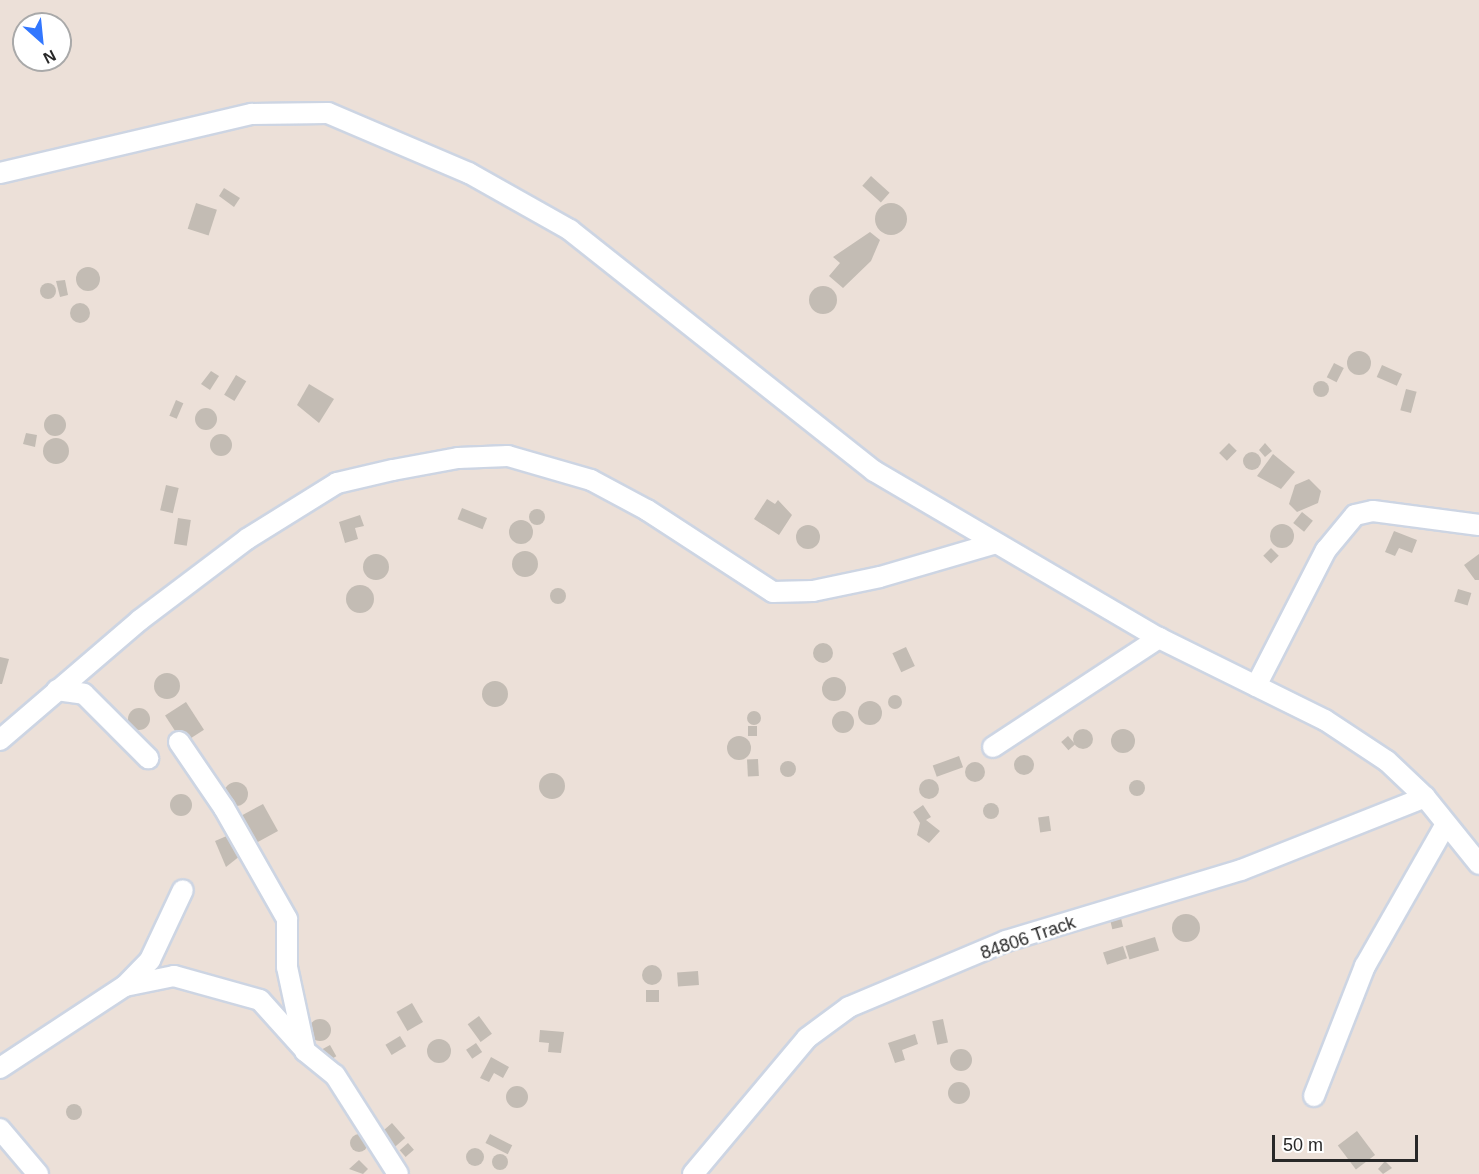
<!DOCTYPE html>
<style>
body{margin:0}
#map{position:relative;width:1479px;height:1174px;overflow:hidden;background:#ece0d8;font-family:Arial,sans-serif}
div>[style]{position:absolute}
.building>*{inset:0;background:#c3bcb4;transform-origin:0 0}
.round{border-radius:50%}
.roads{filter:drop-shadow(2px 0 #cdd5e3) drop-shadow(-2px 0 #cdd5e3) drop-shadow(0 2px #cdd5e3) drop-shadow(0 -2px #cdd5e3)}
.minor>*{height:20px;margin:-10px;padding:0 10px;transform-origin:10px;border-radius:10px;background:#fff}
span{translate:-50% -50%;white-space:nowrap;text-align:center;line-height:1.15;-webkit-text-stroke:5px #fff;paint-order:stroke}
.street-label{font-size:18px;color:#282828}
.north{position:absolute;left:12px;top:12px;width:60px;height:60px;box-sizing:border-box;background:#fff;border:2px solid #a9a9a9;border-radius:50%;rotate:153deg;font-size:16px;font-weight:700;line-height:24px;text-align:center;color:#282828}
.north::after{content:'';display:block;margin:auto;width:21px;height:27px;background:#3277ff;clip-path:polygon(50% 0,100% 100%,50% 72%,0 100%)}
.scale{position:absolute;left:1272px;top:1135px;width:146px;height:27px;box-sizing:border-box;border:3px solid #282828;border-top:0;padding-left:8px;font-size:18px;line-height:21px;white-space:nowrap;color:#282828;-webkit-text-stroke:4px #fff;paint-order:stroke}
</style>
<div id="map">
<div class="building">
<i style="left:871px;top:176px;width:25px;height:13px;rotate:42deg"></i>
<i style="clip-path:polygon(224px 188px,240px 198px,234px 207px,219px 196px)"></i>
<i class="round" style="left:875px;top:203px;width:32px;height:32px"></i>
<i style="left:196px;top:203px;width:22px;height:27px;rotate:18deg"></i>
<i style="clip-path:polygon(870px 232px,880px 240px,871px 261px,843px 288px,829px 276px,840px 263px,833px 257px)"></i>
<i class="round" style="left:76px;top:267px;width:24px;height:24px"></i>
<i style="clip-path:polygon(65px 280px,68px 295px,60px 297px,56px 281px)"></i>
<i class="round" style="left:40px;top:283px;width:16px;height:16px"></i>
<i class="round" style="left:809px;top:286px;width:28px;height:28px"></i>
<i class="round" style="left:70px;top:303px;width:20px;height:20px"></i>
<i class="round" style="left:1347px;top:351px;width:24px;height:24px"></i>
<i style="left:1334px;top:363px;width:11px;height:16px;rotate:27deg"></i>
<i style="left:1382px;top:365px;width:22px;height:13px;rotate:24deg"></i>
<i style="clip-path:polygon(211px 371px,219px 376px,210px 390px,201px 384px)"></i>
<i style="left:236px;top:375px;width:12px;height:23px;rotate:31deg"></i>
<i class="round" style="left:1313px;top:381px;width:16px;height:16px"></i>
<i style="clip-path:polygon(309px 384px,334px 399px,319px 423px,297px 405px)"></i>
<i style="left:1406px;top:389px;width:11px;height:22px;rotate:15deg"></i>
<i style="left:176px;top:400px;width:8px;height:17px;rotate:23deg"></i>
<i class="round" style="left:195px;top:408px;width:22px;height:22px"></i>
<i class="round" style="left:44px;top:414px;width:22px;height:22px"></i>
<i style="clip-path:polygon(26px 433px,37px 435px,35px 447px,23px 444px)"></i>
<i class="round" style="left:210px;top:434px;width:22px;height:22px"></i>
<i class="round" style="left:43px;top:438px;width:26px;height:26px"></i>
<i style="left:1229px;top:443px;width:11px;height:14px;rotate:45deg"></i>
<i style="clip-path:polygon(1265px 443px,1272px 451px,1265px 457px,1259px 450px)"></i>
<i class="round" style="left:1243px;top:452px;width:18px;height:18px"></i>
<i style="clip-path:polygon(1273px 454px,1295px 472px,1281px 489px,1257px 476px)"></i>
<i style="clip-path:polygon(1309px 479px,1321px 491px,1318px 503px,1297px 512px,1289px 504px,1295px 485px)"></i>
<i style="left:166px;top:485px;width:13px;height:26px;rotate:13deg"></i>
<i style="clip-path:polygon(767px 499px,775px 504px,778px 500px,792px 515px,779px 535px,754px 519px)"></i>
<i style="left:462px;top:508px;width:27px;height:12px;rotate:22deg"></i>
<i class="round" style="left:529px;top:509px;width:16px;height:16px"></i>
<i style="left:1302px;top:512px;width:14px;height:14px;rotate:39deg"></i>
<i style="clip-path:polygon(360px 515px,364px 526px,355px 528px,358px 539px,345px 543px,339px 522px)"></i>
<i style="left:178px;top:518px;width:13px;height:26px;rotate:9deg"></i>
<i class="round" style="left:509px;top:520px;width:24px;height:24px"></i>
<i class="round" style="left:1270px;top:524px;width:24px;height:24px"></i>
<i class="round" style="left:796px;top:525px;width:24px;height:24px"></i>
<i style="clip-path:polygon(1394px 531px,1417px 540px,1412px 553px,1399px 548px,1395px 556px,1385px 552px)"></i>
<i style="left:1271px;top:548px;width:11px;height:11px;rotate:45deg"></i>
<i class="round" style="left:512px;top:551px;width:26px;height:26px"></i>
<i class="round" style="left:363px;top:554px;width:26px;height:26px"></i>
<i style="clip-path:polygon(1479px 554px,1479px 580px,1475px 580px,1464px 565px)"></i>
<i class="round" style="left:346px;top:585px;width:28px;height:28px"></i>
<i class="round" style="left:550px;top:588px;width:16px;height:16px"></i>
<i style="left:1458px;top:589px;width:14px;height:13px;rotate:17deg"></i>
<i class="round" style="left:813px;top:643px;width:20px;height:20px"></i>
<i style="left:906px;top:647px;width:21px;height:15px;rotate:65deg"></i>
<i style="clip-path:polygon(0 657px,9px 659px,2px 684px,0 684px)"></i>
<i class="round" style="left:154px;top:673px;width:26px;height:26px"></i>
<i class="round" style="left:822px;top:677px;width:24px;height:24px"></i>
<i class="round" style="left:482px;top:681px;width:26px;height:26px"></i>
<i class="round" style="left:888px;top:695px;width:14px;height:14px"></i>
<i class="round" style="left:858px;top:701px;width:24px;height:24px"></i>
<i style="left:186px;top:702px;width:33px;height:25px;rotate:57deg"></i>
<i class="round" style="left:128px;top:708px;width:22px;height:22px"></i>
<i class="round" style="left:747px;top:711px;width:14px;height:14px"></i>
<i class="round" style="left:832px;top:711px;width:22px;height:22px"></i>
<i style="left:748px;top:726px;width:9px;height:10px"></i>
<i class="round" style="left:1111px;top:729px;width:24px;height:24px"></i>
<i class="round" style="left:1073px;top:729px;width:20px;height:20px"></i>
<i style="left:1068px;top:736px;width:11px;height:9px;rotate:49deg"></i>
<i class="round" style="left:727px;top:736px;width:24px;height:24px"></i>
<i class="round" style="left:1014px;top:755px;width:20px;height:20px"></i>
<i style="left:959px;top:756px;width:12px;height:28px;rotate:70deg"></i>
<i style="left:758px;top:759px;width:17px;height:11px;rotate:87deg"></i>
<i class="round" style="left:780px;top:761px;width:16px;height:16px"></i>
<i class="round" style="left:965px;top:762px;width:20px;height:20px"></i>
<i class="round" style="left:539px;top:773px;width:26px;height:26px"></i>
<i class="round" style="left:919px;top:779px;width:20px;height:20px"></i>
<i class="round" style="left:1129px;top:780px;width:16px;height:16px"></i>
<i class="round" style="left:224px;top:782px;width:24px;height:24px"></i>
<i class="round" style="left:170px;top:794px;width:22px;height:22px"></i>
<i class="round" style="left:983px;top:803px;width:16px;height:16px"></i>
<i style="clip-path:polygon(263px 804px,278px 831px,256px 843px,237px 818px)"></i>
<i style="clip-path:polygon(923px 805px,931px 817px,926px 820px,940px 831px,929px 843px,917px 835px,920px 823px,913px 812px)"></i>
<i style="left:1049px;top:816px;width:15px;height:11px;rotate:82deg"></i>
<i style="clip-path:polygon(236px 832px,245px 852px,226px 867px,215px 841px)"></i>
<i class="round" style="left:1172px;top:914px;width:28px;height:28px"></i>
<i style="left:1121px;top:918px;width:9px;height:11px;rotate:77deg"></i>
<i style="left:1155px;top:937px;width:14px;height:31px;rotate:73deg"></i>
<i style="left:1123px;top:946px;width:13px;height:21px;rotate:72deg"></i>
<i class="round" style="left:642px;top:965px;width:20px;height:20px"></i>
<i style="left:698px;top:971px;width:14px;height:21px;rotate:86deg"></i>
<i style="left:646px;top:990px;width:13px;height:12px"></i>
<i style="left:412px;top:1003px;width:22px;height:18px;rotate:60deg"></i>
<i style="left:479px;top:1016px;width:22px;height:14px;rotate:54deg"></i>
<i style="left:943px;top:1019px;width:24px;height:11px;rotate:78deg"></i>
<i class="round" style="left:309px;top:1019px;width:22px;height:22px"></i>
<i style="clip-path:polygon(540px 1030px,564px 1032px,561px 1053px,548px 1052px,549px 1043px,539px 1042px)"></i>
<i style="clip-path:polygon(915px 1034px,918px 1044px,902px 1050px,905px 1060px,895px 1063px,888px 1043px)"></i>
<i style="left:400px;top:1036px;width:12px;height:17px;rotate:59deg"></i>
<i class="round" style="left:427px;top:1039px;width:24px;height:24px"></i>
<i style="left:476px;top:1043px;width:11px;height:12px;rotate:56deg"></i>
<i style="left:330px;top:1045px;width:13px;height:11px;rotate:61deg"></i>
<i class="round" style="left:950px;top:1049px;width:22px;height:22px"></i>
<i style="clip-path:polygon(491px 1057px,509px 1067px,503px 1078px,494px 1073px,489px 1082px,480px 1078px)"></i>
<i class="round" style="left:948px;top:1082px;width:22px;height:22px"></i>
<i class="round" style="left:506px;top:1086px;width:22px;height:22px"></i>
<i class="round" style="left:66px;top:1104px;width:16px;height:16px"></i>
<i style="left:392px;top:1123px;width:20px;height:19px;rotate:49deg"></i>
<i style="left:1357px;top:1131px;width:30px;height:24px;rotate:53deg"></i>
<i style="left:490px;top:1134px;width:25px;height:10px;rotate:27deg"></i>
<i class="round" style="left:350px;top:1134px;width:18px;height:18px"></i>
<i style="left:408px;top:1143px;width:9px;height:11px;rotate:49deg"></i>
<i class="round" style="left:466px;top:1148px;width:18px;height:18px"></i>
<i class="round" style="left:492px;top:1154px;width:16px;height:16px"></i>
<i style="clip-path:polygon(359px 1160px,368px 1169px,363px 1174px,349px 1169px)"></i>
<i style="clip-path:polygon(1385px 1161px,1392px 1168px,1383px 1174px,1378px 1169px)"></i>
</div>
<div class="roads">
<div class="minor">
<i style="left:0;top:173px;width:259px;rotate:-13.2deg"></i>
<i style="left:252px;top:114px;width:76px;rotate:-0.8deg"></i>
<i style="left:328px;top:113px;width:153px;rotate:23.1deg"></i>
<i style="left:469px;top:173px;width:116px;rotate:29.4deg"></i>
<i style="left:570px;top:230px;width:388px;rotate:38.4deg"></i>
<i style="left:874px;top:471px;width:330px;rotate:30.4deg"></i>
<i style="left:1159px;top:638px;width:185px;rotate:26.3deg"></i>
<i style="left:1325px;top:720px;width:74px;rotate:33.5deg"></i>
<i style="left:1387px;top:761px;width:52px;rotate:43.5deg"></i>
<i style="left:1425px;top:797px;width:86px;rotate:51.1deg"></i>
<i style="left:1256px;top:686px;width:153px;rotate:-62.8deg"></i>
<i style="left:1326px;top:550px;width:45px;rotate:-50.4deg"></i>
<i style="left:1355px;top:515px;width:18px;rotate:-13deg"></i>
<i style="left:1373px;top:511px;width:107px;rotate:7.5deg"></i>
<i style="left:57px;top:690px;width:27px;rotate:8deg"></i>
<i style="left:84px;top:694px;width:91px;rotate:45deg"></i>
<i style="left:0;top:740px;width:184px;rotate:-40.6deg"></i>
<i style="left:140px;top:620px;width:134px;rotate:-37.1deg"></i>
<i style="left:247px;top:539px;width:106px;rotate:-31.9deg"></i>
<i style="left:337px;top:483px;width:57px;rotate:-13.1deg"></i>
<i style="left:393px;top:470px;width:66px;rotate:-10.5deg"></i>
<i style="left:458px;top:458px;width:50px;rotate:-2.3deg"></i>
<i style="left:508px;top:456px;width:86px;rotate:16.1deg"></i>
<i style="left:591px;top:480px;width:64px;rotate:28.2deg"></i>
<i style="left:647px;top:510px;width:150px;rotate:33.1deg"></i>
<i style="left:773px;top:592px;width:40px;rotate:-1.4deg"></i>
<i style="left:813px;top:591px;width:68px;rotate:-11.8deg"></i>
<i style="left:880px;top:577px;width:118px;rotate:-16.3deg"></i>
<i style="left:179px;top:742px;width:80px;rotate:55.7deg"></i>
<i style="left:224px;top:808px;width:128px;rotate:60.4deg"></i>
<i style="left:287px;top:919px;width:48px;rotate:90deg"></i>
<i style="left:287px;top:967px;width:86px;rotate:77.9deg"></i>
<i style="left:305px;top:1051px;width:38px;rotate:39deg"></i>
<i style="left:335px;top:1075px;width:117px;rotate:57.5deg"></i>
<i style="left:993px;top:747px;width:199px;rotate:-33.3deg"></i>
<i style="left:125px;top:986px;width:50px;rotate:-11.5deg"></i>
<i style="left:174px;top:976px;width:89px;rotate:15.6deg"></i>
<i style="left:260px;top:1000px;width:64px;rotate:48.1deg"></i>
<i style="left:0;top:1068px;width:149px;rotate:-33.3deg"></i>
<i style="left:125px;top:986px;width:36px;rotate:-46deg"></i>
<i style="left:150px;top:960px;width:77px;rotate:-64.8deg"></i>
<i style="left:1314px;top:1096px;width:140px;rotate:-68.6deg"></i>
<i style="left:1365px;top:966px;width:161px;rotate:-60.3deg"></i>
<i style="left:0;top:1129px;width:59px;rotate:49.8deg"></i>
<i style="left:693px;top:1174px;width:177px;rotate:-50deg"></i>
<i style="left:807px;top:1038px;width:52px;rotate:-36.4deg"></i>
<i style="left:849px;top:1007px;width:170px;rotate:-22.8deg"></i>
<i style="left:1006px;top:941px;width:245px;rotate:-16.8deg"></i>
<i style="left:1241px;top:870px;width:198px;rotate:-21.6deg"></i>
</div>
</div>
<div class="street-label">
<span style="left:1028px;top:938px;rotate:-19deg">84806 Track</span>
</div>
<div class="north">N</div>
<div class="scale">50 m</div>
</div>
